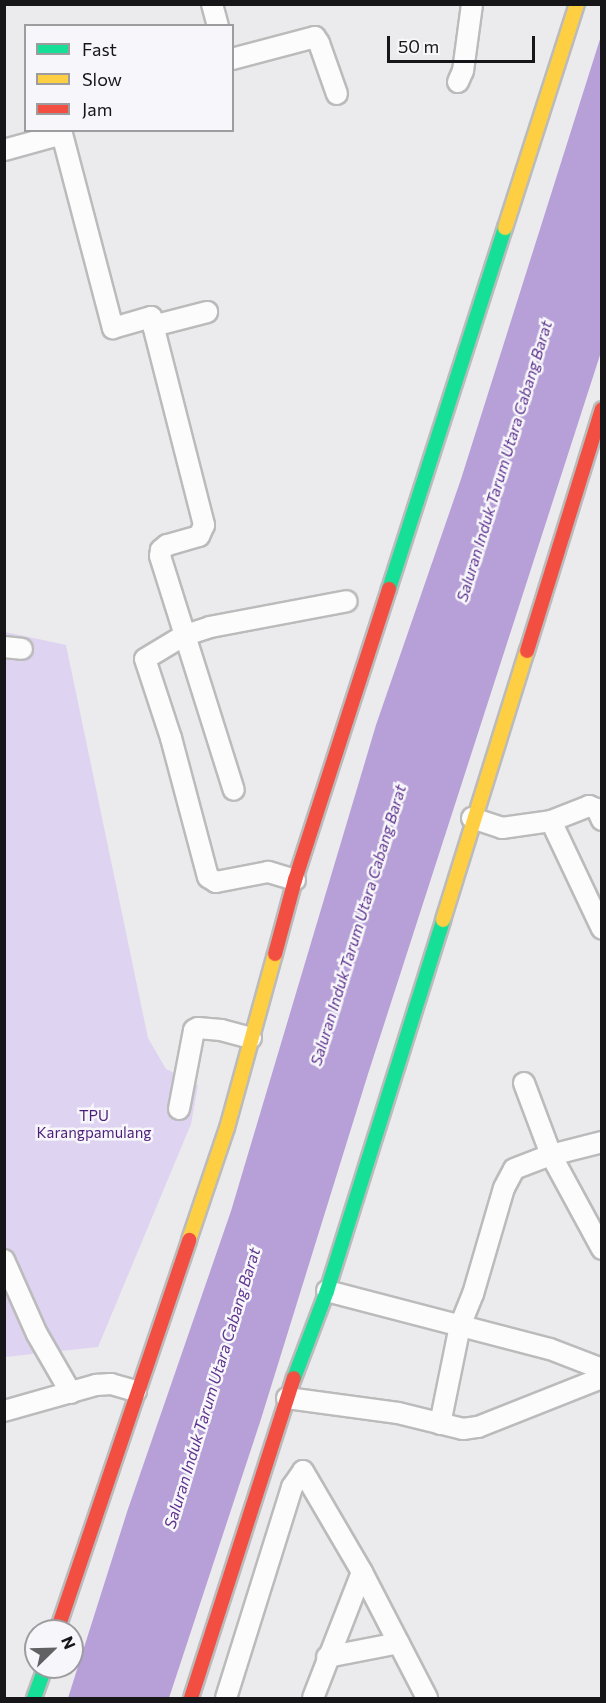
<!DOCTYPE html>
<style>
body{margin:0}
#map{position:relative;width:606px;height:1703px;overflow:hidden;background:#ebeaec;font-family:Commissioner,sans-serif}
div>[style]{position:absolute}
.green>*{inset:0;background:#dfd3f2}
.water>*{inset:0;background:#b7a0d7}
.roads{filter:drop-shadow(2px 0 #bbbbbc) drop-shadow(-2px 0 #bbbbbc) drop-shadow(0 2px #bbbbbc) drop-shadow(0 -2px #bbbbbc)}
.street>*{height:20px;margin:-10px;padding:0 10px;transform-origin:10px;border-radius:10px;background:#fcfcfc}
.fast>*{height:14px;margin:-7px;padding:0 7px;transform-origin:7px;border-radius:7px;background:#16e098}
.slow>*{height:14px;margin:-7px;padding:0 7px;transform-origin:7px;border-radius:7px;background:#ffcf43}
.jam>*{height:14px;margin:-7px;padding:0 7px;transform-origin:7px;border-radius:7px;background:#f24e42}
span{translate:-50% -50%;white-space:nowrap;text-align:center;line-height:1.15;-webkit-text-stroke:5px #f7f6fa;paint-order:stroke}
.park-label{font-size:15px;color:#4b1e79}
.water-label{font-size:16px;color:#5f348f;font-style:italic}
.frame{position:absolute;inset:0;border:6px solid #161517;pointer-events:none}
.legend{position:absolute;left:24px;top:24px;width:210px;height:108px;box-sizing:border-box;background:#f7f6fa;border:2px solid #9d9c9f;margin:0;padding:8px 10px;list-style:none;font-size:18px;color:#161517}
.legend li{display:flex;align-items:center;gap:12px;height:30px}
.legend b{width:30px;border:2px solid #9d9c9f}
.north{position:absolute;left:24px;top:1619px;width:60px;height:60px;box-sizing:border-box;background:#f7f6fa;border:2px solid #9d9c9f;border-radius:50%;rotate:67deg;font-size:16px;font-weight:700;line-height:24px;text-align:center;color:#161517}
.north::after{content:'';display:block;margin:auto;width:21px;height:27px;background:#616062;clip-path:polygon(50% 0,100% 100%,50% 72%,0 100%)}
.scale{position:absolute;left:387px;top:36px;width:148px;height:27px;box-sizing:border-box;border:3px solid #161517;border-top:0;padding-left:8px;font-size:18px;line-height:21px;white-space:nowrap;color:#161517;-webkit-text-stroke:4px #f7f6fa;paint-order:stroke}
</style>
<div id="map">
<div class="green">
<i style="clip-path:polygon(5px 632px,66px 645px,148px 1038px,166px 1069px,198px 1085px,191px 1124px,98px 1347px,5px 1357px)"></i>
</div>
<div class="water">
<i style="clip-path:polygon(601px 36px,601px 352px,368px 1074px,261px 1419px,169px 1698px,68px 1698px,127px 1512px,231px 1211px,376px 725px,461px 479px)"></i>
</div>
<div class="roads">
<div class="street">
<i style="left:212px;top:4px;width:23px;rotate:75deg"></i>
<i style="left:232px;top:59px;width:86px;rotate:-14.8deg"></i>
<i style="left:315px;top:37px;width:7px;rotate:56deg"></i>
<i style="left:319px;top:43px;width:54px;rotate:70.6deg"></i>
<i style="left:458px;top:82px;width:12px;rotate:-66deg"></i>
<i style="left:463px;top:71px;width:68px;rotate:-82.3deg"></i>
<i style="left:4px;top:150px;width:60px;rotate:-15.4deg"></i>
<i style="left:62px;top:134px;width:201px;rotate:75.3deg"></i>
<i style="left:113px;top:328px;width:40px;rotate:-16deg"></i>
<i style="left:151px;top:317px;width:215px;rotate:75.7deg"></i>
<i style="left:204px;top:525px;width:12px;rotate:114deg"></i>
<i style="left:199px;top:536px;width:33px;rotate:164deg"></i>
<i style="left:167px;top:545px;width:8px;rotate:140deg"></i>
<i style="left:161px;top:550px;width:6px;rotate:99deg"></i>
<i style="left:160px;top:556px;width:245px;rotate:72.5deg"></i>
<i style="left:153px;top:326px;width:56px;rotate:-14.5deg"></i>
<i style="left:4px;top:647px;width:18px;rotate:6deg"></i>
<i style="left:472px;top:818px;width:32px;rotate:18deg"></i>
<i style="left:502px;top:828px;width:49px;rotate:-8.1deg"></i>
<i style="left:551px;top:821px;width:119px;rotate:64.7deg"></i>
<i style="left:551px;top:821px;width:41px;rotate:-21.5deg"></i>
<i style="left:589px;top:806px;width:9px;rotate:21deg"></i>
<i style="left:597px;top:809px;width:12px;rotate:66deg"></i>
<i style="left:295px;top:880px;width:28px;rotate:-163deg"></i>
<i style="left:268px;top:872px;width:53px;rotate:169.1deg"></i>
<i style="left:216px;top:882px;width:9px;rotate:-148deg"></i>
<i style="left:208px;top:877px;width:144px;rotate:-104.9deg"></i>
<i style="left:171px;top:738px;width:83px;rotate:-108.2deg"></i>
<i style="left:145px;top:659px;width:44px;rotate:-31.2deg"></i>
<i style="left:183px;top:636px;width:28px;rotate:-18deg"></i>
<i style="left:210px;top:627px;width:139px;rotate:-10.7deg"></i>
<i style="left:524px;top:1083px;width:77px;rotate:69.4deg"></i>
<i style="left:551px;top:1155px;width:107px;rotate:61.5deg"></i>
<i style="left:179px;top:1109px;width:80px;rotate:-79.2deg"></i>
<i style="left:194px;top:1030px;width:4px;rotate:-27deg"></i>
<i style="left:198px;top:1028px;width:23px;rotate:5deg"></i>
<i style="left:221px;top:1030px;width:31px;rotate:15deg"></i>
<i style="left:4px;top:1260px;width:81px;rotate:66deg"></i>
<i style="left:37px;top:1334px;width:68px;rotate:60deg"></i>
<i style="left:327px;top:1291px;width:230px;rotate:14.6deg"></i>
<i style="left:550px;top:1349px;width:56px;rotate:21deg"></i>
<i style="left:287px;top:1398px;width:112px;rotate:7.7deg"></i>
<i style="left:398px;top:1413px;width:67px;rotate:13.8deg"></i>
<i style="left:463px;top:1429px;width:15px;rotate:-8deg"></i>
<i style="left:478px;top:1427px;width:133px;rotate:-21.6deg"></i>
<i style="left:4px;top:1411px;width:96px;rotate:-15.8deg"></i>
<i style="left:96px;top:1385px;width:15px;rotate:-4deg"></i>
<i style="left:111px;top:1384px;width:26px;rotate:16deg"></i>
<i style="left:440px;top:1424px;width:100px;rotate:-78.5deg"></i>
<i style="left:460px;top:1326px;width:35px;rotate:-68deg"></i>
<i style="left:473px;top:1294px;width:110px;rotate:-73.7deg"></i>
<i style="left:504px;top:1188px;width:21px;rotate:-62deg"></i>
<i style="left:514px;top:1169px;width:40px;rotate:-21deg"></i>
<i style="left:551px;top:1155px;width:53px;rotate:-14.3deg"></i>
<i style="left:327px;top:1657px;width:73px;rotate:-11deg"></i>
<i style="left:226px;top:1698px;width:221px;rotate:-72.6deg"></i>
<i style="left:292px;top:1487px;width:19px;rotate:-55deg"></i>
<i style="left:303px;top:1471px;width:117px;rotate:59.7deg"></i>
<i style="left:362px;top:1572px;width:142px;rotate:62.7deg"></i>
<i style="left:313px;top:1698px;width:135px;rotate:-68.7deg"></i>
</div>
<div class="fast">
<i style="left:389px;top:589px;width:379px;rotate:-72.2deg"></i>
<i style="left:294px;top:1378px;width:93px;rotate:-69.2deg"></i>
<i style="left:327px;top:1291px;width:389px;rotate:-72.6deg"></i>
<i style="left:34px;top:1698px;width:33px;rotate:-70deg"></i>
</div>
<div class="slow">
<i style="left:505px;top:228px;width:235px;rotate:-72.2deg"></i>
<i style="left:443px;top:920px;width:282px;rotate:-72.7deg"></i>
<i style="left:189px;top:1240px;width:118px;rotate:-71.3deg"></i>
<i style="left:227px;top:1128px;width:180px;rotate:-74.6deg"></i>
</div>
<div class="jam">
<i style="left:527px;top:651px;width:253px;rotate:-72.8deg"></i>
<i style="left:275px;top:954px;width:77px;rotate:-74.9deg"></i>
<i style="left:295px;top:880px;width:306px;rotate:-72.1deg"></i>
<i style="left:57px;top:1631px;width:413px;rotate:-71.3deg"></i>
<i style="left:191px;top:1698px;width:336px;rotate:-72.2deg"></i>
</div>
</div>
<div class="park-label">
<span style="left:94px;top:1124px">TPU<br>Karangpamulang</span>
</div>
<div class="water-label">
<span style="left:504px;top:461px;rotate:-73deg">Saluran Induk Tarum Utara Cabang Barat</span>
<span style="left:358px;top:925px;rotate:-73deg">Saluran Induk Tarum Utara Cabang Barat</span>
<span style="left:212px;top:1388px;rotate:-73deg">Saluran Induk Tarum Utara Cabang Barat</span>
</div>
<div class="frame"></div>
<ul class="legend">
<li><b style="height:8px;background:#16e098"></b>Fast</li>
<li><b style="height:8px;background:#ffcf43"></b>Slow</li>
<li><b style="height:8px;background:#f24e42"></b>Jam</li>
</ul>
<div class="north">N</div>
<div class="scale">50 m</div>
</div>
